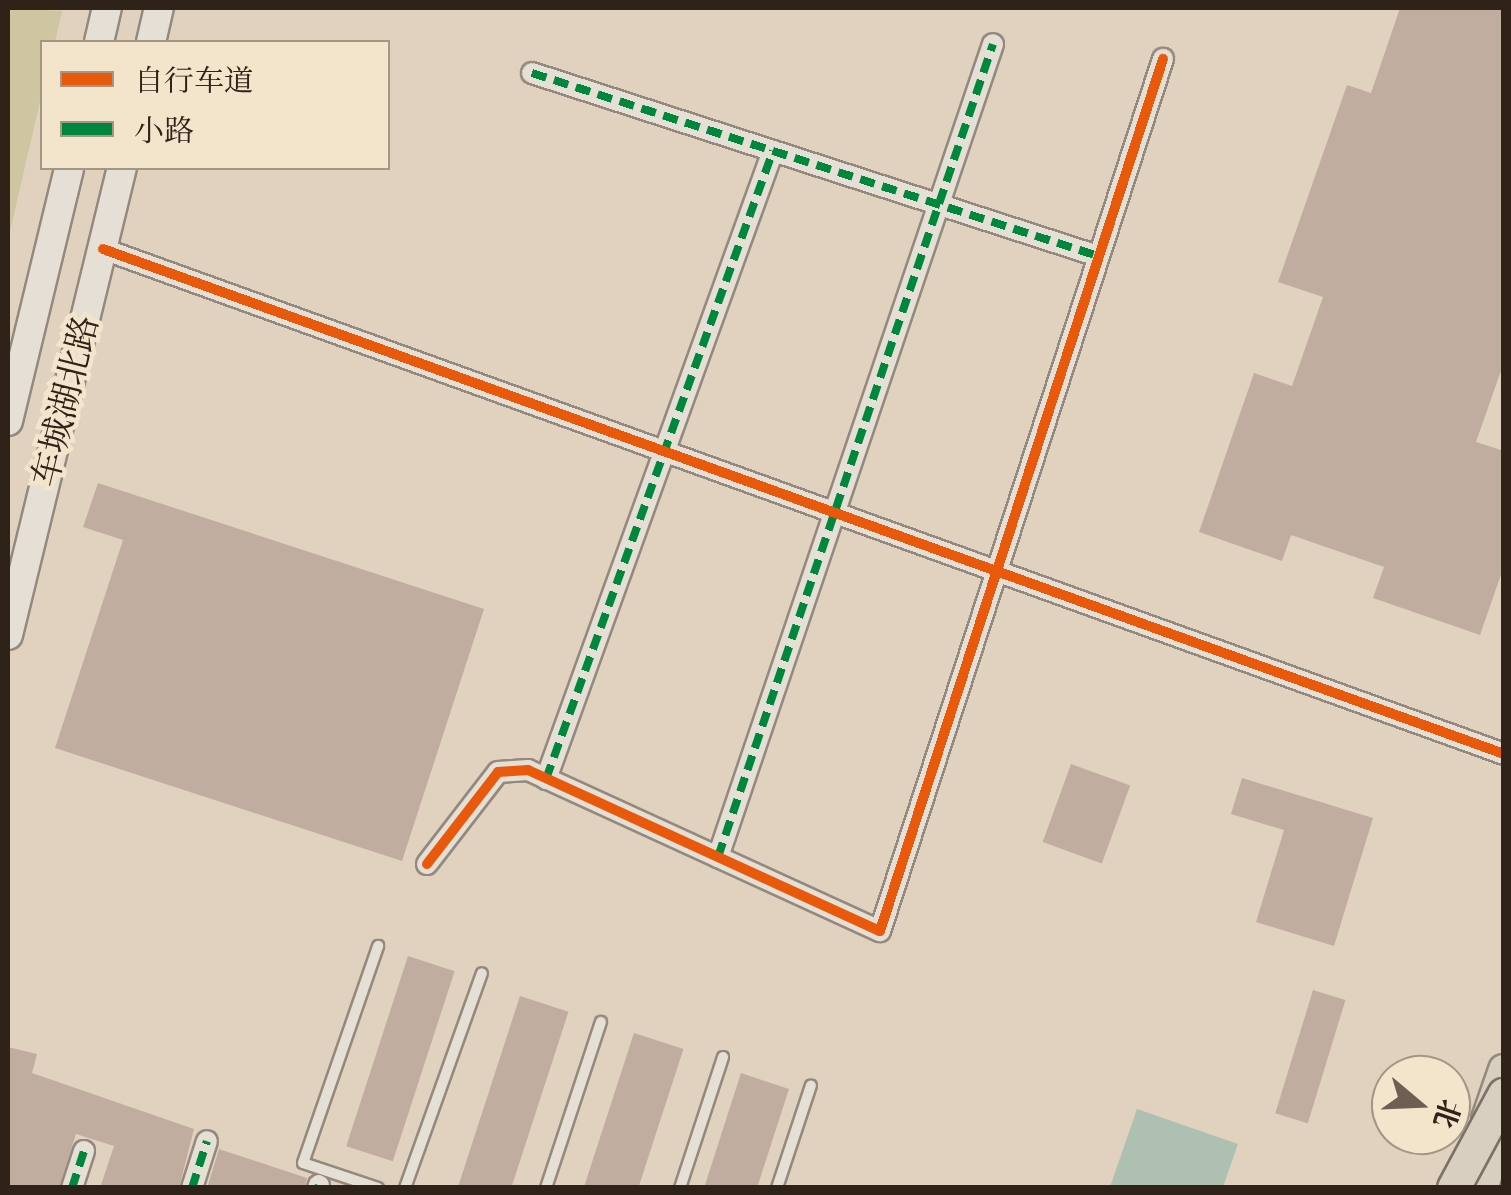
<!DOCTYPE html>
<meta charset="utf-8">
<style>
body{margin:0}
#map{position:relative;width:1511px;height:1195px;overflow:hidden;background:#e0d2be;font-family:"Gentium Book Plus","Noto Serif SC",serif}
div>[style]{position:absolute}
.green>*{inset:0;background:#cdc6a0}
.water>*{inset:0;background:#aec0b1}
.building>*{inset:0;background:#c1ad9f;transform-origin:0 0}
.roads{filter:drop-shadow(2px 0 #93897d) drop-shadow(-2px 0 #93897d) drop-shadow(0 2px #93897d) drop-shadow(0 -2px #93897d)}
.service>*{height:10px;margin:-5px;padding:0 5px;transform-origin:5px;border-radius:5px;background:#e5dfd5}
.minor>*{height:20px;margin:-10px;padding:0 10px;transform-origin:10px;border-radius:10px;background:#e5dfd5}
.secondary>*{height:28px;margin:-14px;padding:0 14px;transform-origin:14px;border-radius:14px;background:#e5dfd5}
.primary>*{height:30px;margin:-15px;padding:0 15px;transform-origin:15px;border-radius:15px;background:#d9cfc0}
.trunk>*{height:32px;margin:-16px;padding:0 16px;transform-origin:16px;border-radius:16px;background:#d9cfc0}
.bridges{filter:drop-shadow(2px 0 #7b7267) drop-shadow(-2px 0 #7b7267) drop-shadow(0 2px #7b7267) drop-shadow(0 -2px #7b7267)}
.trunk-bridge>*{height:32px;margin:-16px;padding:0 16px;transform-origin:16px;border-radius:16px;background:#d9cfc0}
.quiet>*{height:8px;margin-top:-4px;transform-origin:0;background:repeating-linear-gradient(90deg,#00873e 0 15px,transparent 0 23px)}
.cycleway>*{height:10px;margin:-5px;padding:0 5px;transform-origin:5px;border-radius:5px;background:#e8590c}
span{translate:-50% -50%;white-space:nowrap;text-align:center;line-height:1.15;-webkit-text-stroke:9px #f3e4cc;paint-order:stroke}
.street-label{font-size:35px;color:#2f2218}
.frame{position:absolute;inset:0;border:10px solid #2f2218;pointer-events:none}
.legend{position:absolute;left:40px;top:40px;width:350px;height:130px;box-sizing:border-box;background:#f3e4cc;border:2px solid #a59684;margin:0;padding:12px 18px;list-style:none;font-size:30px;color:#2f2218}
.legend li{display:flex;align-items:center;gap:20px;height:50px}
.legend b{width:50px;border:2px solid #a59684}
.north{position:absolute;left:1371px;top:1055px;width:100px;height:100px;box-sizing:border-box;background:#f3e4cc;border:2px solid #a59684;border-radius:50%;rotate:109deg;font-size:28px;font-weight:700;line-height:40px;text-align:center;color:#2f2218}
.north::after{content:'';display:block;margin:auto;width:35px;height:45px;background:#6d6052;clip-path:polygon(50% 0,100% 100%,50% 72%,0 100%)}
</style>
<div id="map">
<div class="green">
<i style="clip-path:polygon(8px 8px,62px 11px,55px 42px,42px 42px,42px 93px,8px 240px)"></i>
</div>
<div class="water">
<i style="clip-path:polygon(1137px 1109px,1238px 1144px,1223px 1187px,1110px 1187px)"></i>
</div>
<div class="building">
<i style="clip-path:polygon(1400px 8px,1504px 8px,1504px 362px,1476px 442px,1504px 451px,1504px 566px,1480px 635px,1373px 598px,1384px 567px,1291px 535px,1282px 561px,1199px 532px,1254px 373px,1292px 386px,1323px 297px,1278px 282px,1347px 85px,1371px 93px)"></i>
<i style="clip-path:polygon(98px 483px,484px 609px,402px 861px,55px 748px,123px 540px,83px 527px)"></i>
<i style="left:1071px;top:764px;width:63px;height:83px;rotate:20deg"></i>
<i style="clip-path:polygon(1242px 778px,1373px 818px,1334px 946px,1256px 922px,1284px 830px,1231px 814px)"></i>
<i style="left:408px;top:956px;width:49px;height:200px;rotate:18deg"></i>
<i style="left:1313px;top:990px;width:34px;height:129px;rotate:17deg"></i>
<i style="left:520px;top:996px;width:51px;height:201px;rotate:18deg"></i>
<i style="left:634px;top:1033px;width:52px;height:163px;rotate:18deg"></i>
<i style="clip-path:polygon(8px 1047px,37px 1054px,32px 1073px,194px 1129px,179px 1188px,100px 1188px,114px 1146px,76px 1134px,59px 1188px,8px 1188px)"></i>
<i style="clip-path:polygon(741px 1073px,789px 1089px,757px 1188px,704px 1188px)"></i>
<i style="clip-path:polygon(219px 1149px,307px 1178px,305px 1188px,207px 1188px)"></i>
</div>
<div class="roads">
<div class="service">
<i style="left:378px;top:1188px;width:79px;rotate:-161.6deg"></i>
<i style="left:303px;top:1163px;width:230px;rotate:-70.9deg"></i>
<i style="left:405px;top:1188px;width:228px;rotate:-70.3deg"></i>
<i style="left:546px;top:1188px;width:175px;rotate:-71.7deg"></i>
<i style="left:680px;top:1188px;width:138px;rotate:-71.8deg"></i>
<i style="left:777px;top:1188px;width:108px;rotate:-71.7deg"></i>
</div>
<div class="minor">
<i style="left:532px;top:73px;width:595px;rotate:17.92deg"></i>
<i style="left:103px;top:249px;width:1489px;rotate:19.82deg"></i>
<i style="left:546px;top:779px;width:668px;rotate:-70.13deg"></i>
<i style="left:718px;top:857px;width:858px;rotate:-71.31deg"></i>
<i style="left:427px;top:864px;width:116px;rotate:-52.3deg"></i>
<i style="left:498px;top:772px;width:30px;rotate:-4deg"></i>
<i style="left:528px;top:770px;width:387px;rotate:24.6deg"></i>
<i style="left:880px;top:931px;width:917px;rotate:-72.02deg"></i>
<i style="left:72px;top:1188px;width:39px;rotate:-72deg"></i>
<i style="left:192px;top:1188px;width:49px;rotate:-72.3deg"></i>
<i style="left:318px;top:1188px;width:3px;rotate:-72deg"></i>
</div>
<div class="secondary">
<i style="left:99px;top:42px;width:35px;rotate:-77deg"></i>
<i style="left:151px;top:42px;width:35px;rotate:-77deg"></i>
<i style="left:8px;top:421px;width:260px;rotate:-76.4deg"></i>
<i style="left:8px;top:635px;width:481px;rotate:-76.3deg"></i>
</div>
<div class="primary">
<i style="left:1487px;top:1119px;width:52px;rotate:-70.9deg"></i>
</div>
<div class="trunk">
<i style="left:1481px;top:1188px;width:72px;rotate:-71.3deg"></i>
</div>
</div>
<div class="bridges">
<div class="trunk-bridge">
<i style="left:1454px;top:1188px;width:106px;rotate:-61.7deg"></i>
</div>
</div>
<div class="quiet">
<i style="left:532px;top:73px;width:595px;rotate:17.92deg"></i>
<i style="left:546px;top:779px;width:668px;rotate:-70.13deg"></i>
<i style="left:718px;top:857px;width:858px;rotate:-71.31deg"></i>
<i style="left:72px;top:1188px;width:39px;rotate:-72deg"></i>
<i style="left:192px;top:1188px;width:49px;rotate:-72.3deg"></i>
<i style="left:318px;top:1188px;width:3px;rotate:-72deg"></i>
</div>
<div class="cycleway">
<i style="left:103px;top:249px;width:1489px;rotate:19.82deg"></i>
<i style="left:427px;top:864px;width:116px;rotate:-52.3deg"></i>
<i style="left:498px;top:772px;width:30px;rotate:-4deg"></i>
<i style="left:528px;top:770px;width:387px;rotate:24.6deg"></i>
<i style="left:880px;top:931px;width:917px;rotate:-72.02deg"></i>
</div>
<div class="street-label">
<span style="left:65px;top:401px;rotate:-76deg">车城湖北路</span>
</div>
<div class="frame"></div>
<ul class="legend">
<li><b style="height:12px;background:#e8590c"></b>自行车道</li>
<li><b style="height:12px;background:#00873e"></b>小路</li>
</ul>
<div class="north">北</div>
</div>
